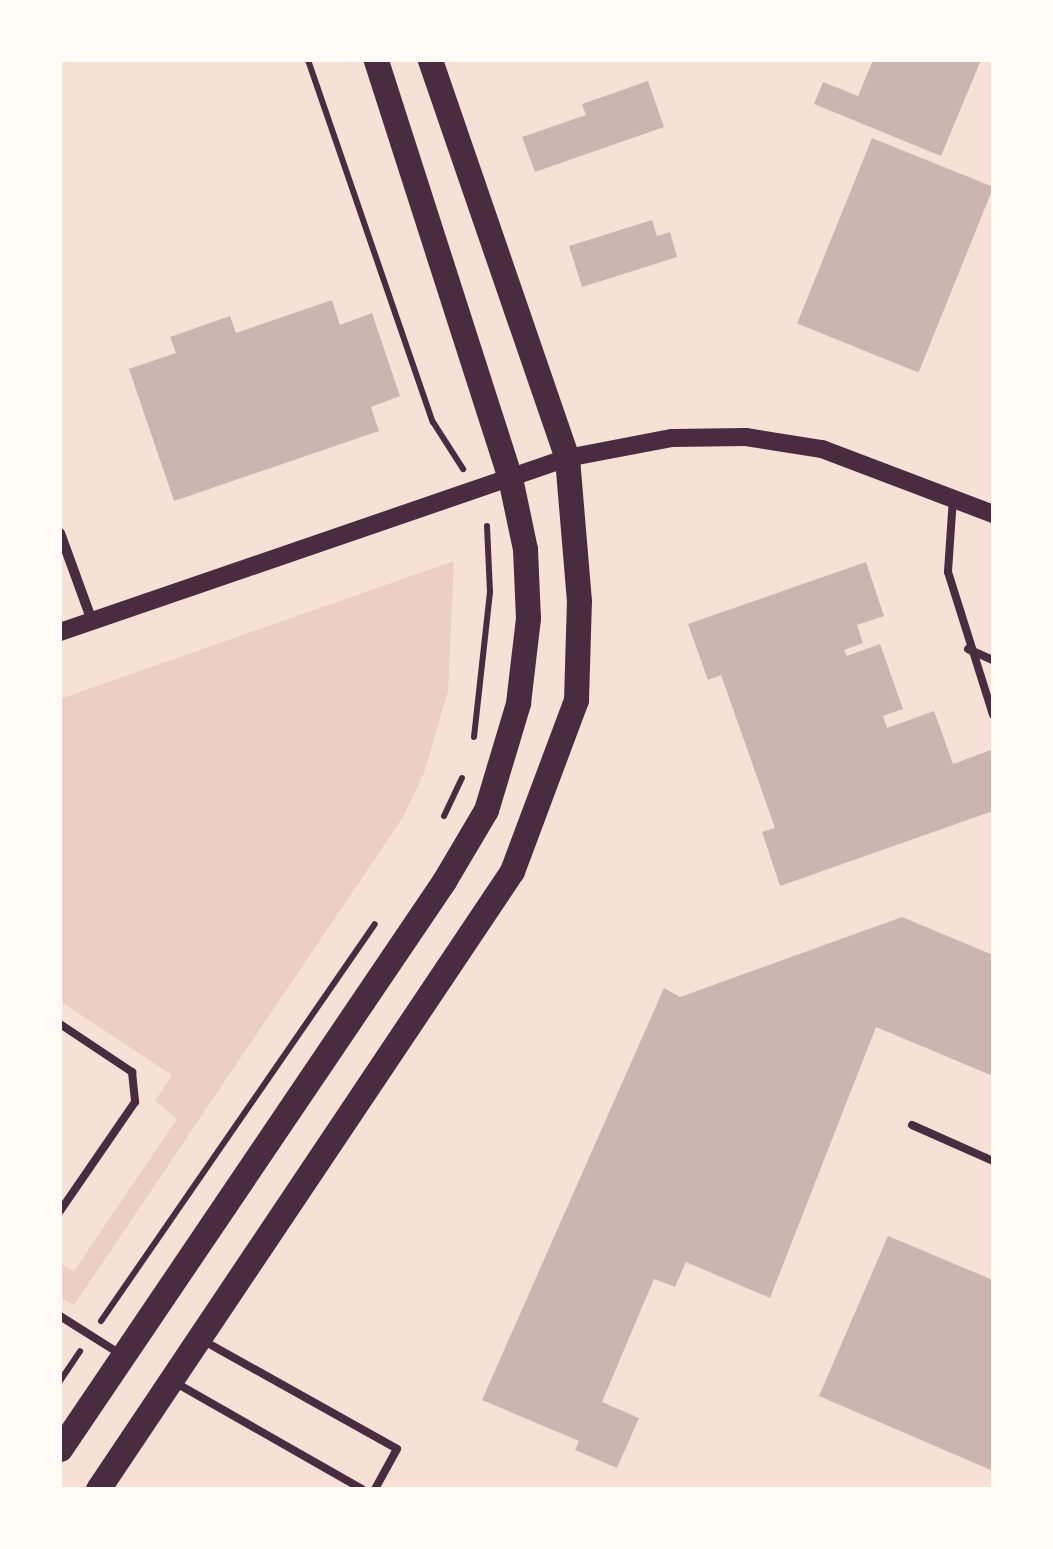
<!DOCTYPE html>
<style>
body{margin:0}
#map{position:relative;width:1053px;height:1549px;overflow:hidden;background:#f7e1d7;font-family:Quicksand,sans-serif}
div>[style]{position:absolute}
.green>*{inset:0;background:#ebcfc5}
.building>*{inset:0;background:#ccb4b1;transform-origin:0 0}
.path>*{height:6px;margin:-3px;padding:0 3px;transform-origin:3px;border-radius:3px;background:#4a2c40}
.service>*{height:8px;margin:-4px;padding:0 4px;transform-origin:4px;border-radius:4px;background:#4a2c40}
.minor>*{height:10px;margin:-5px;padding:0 5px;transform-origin:5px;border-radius:5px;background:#4a2c40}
.tertiary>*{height:18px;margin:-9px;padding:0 9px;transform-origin:9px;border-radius:9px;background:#4a2c40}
.primary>*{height:25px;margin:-12.5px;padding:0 12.5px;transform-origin:12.5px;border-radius:12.5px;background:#4a2c40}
span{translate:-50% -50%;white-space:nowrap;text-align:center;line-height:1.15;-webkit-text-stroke:9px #fffaf5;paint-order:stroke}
.frame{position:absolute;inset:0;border:62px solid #fffaf5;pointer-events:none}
</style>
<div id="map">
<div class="green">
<i style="clip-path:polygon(454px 561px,448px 691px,424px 773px,403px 817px,74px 1305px,60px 1297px,60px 1263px,74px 1271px,177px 1119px,155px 1101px,172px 1075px,60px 1001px,60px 699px)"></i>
</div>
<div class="building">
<i style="clip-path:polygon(873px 60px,981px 60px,941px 156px,814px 104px,823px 82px,858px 96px)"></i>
<i style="clip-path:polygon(648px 81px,664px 127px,535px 172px,522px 137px,586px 115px,582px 104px)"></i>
<i style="left:872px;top:138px;width:131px;height:200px;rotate:22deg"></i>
<i style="clip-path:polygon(652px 220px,657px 236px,670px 232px,677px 257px,582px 287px,569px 246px)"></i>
<i style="clip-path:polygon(332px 300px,340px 325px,372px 313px,400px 396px,371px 407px,379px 431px,174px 501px,129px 369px,176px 353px,170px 337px,230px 316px,236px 333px)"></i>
<i style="clip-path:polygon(866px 562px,884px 616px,857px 625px,863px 643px,844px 650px,847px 656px,880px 644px,903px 709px,883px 716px,887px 728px,934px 711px,953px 764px,991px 750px,993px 811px,780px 886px,762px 832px,775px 828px,721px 675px,708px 680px,688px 624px)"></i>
<i style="clip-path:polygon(902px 917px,993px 955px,993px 1076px,876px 1027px,770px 1298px,686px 1262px,675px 1287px,654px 1279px,602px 1402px,639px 1418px,617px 1468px,575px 1450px,579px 1441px,482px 1400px,664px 988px,680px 997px)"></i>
<i style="clip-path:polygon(888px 1236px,993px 1280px,993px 1471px,819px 1396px)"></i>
</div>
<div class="path">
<i style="left:308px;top:60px;width:383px;rotate:71deg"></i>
<i style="left:433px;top:422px;width:56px;rotate:57.4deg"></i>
<i style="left:474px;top:737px;width:146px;rotate:-83.7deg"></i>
<i style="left:490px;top:592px;width:66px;rotate:-92.6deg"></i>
<i style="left:444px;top:816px;width:42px;rotate:-64.7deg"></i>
<i style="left:101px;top:1321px;width:482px;rotate:-55.4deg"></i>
<i style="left:60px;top:1381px;width:36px;rotate:-56deg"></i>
</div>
<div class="service">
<i style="left:953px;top:498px;width:74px;rotate:93.9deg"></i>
<i style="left:948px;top:572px;width:150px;rotate:72.5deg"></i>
<i style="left:968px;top:649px;width:27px;rotate:24deg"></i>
<i style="left:60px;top:1024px;width:87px;rotate:33.7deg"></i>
<i style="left:132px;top:1072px;width:30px;rotate:84deg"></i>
<i style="left:135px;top:1102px;width:132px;rotate:124.5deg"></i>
<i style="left:912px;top:1125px;width:89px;rotate:24deg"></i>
<i style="left:60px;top:1316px;width:71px;rotate:32.3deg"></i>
<i style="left:204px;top:1341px;width:221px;rotate:29.2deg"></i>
<i style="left:397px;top:1449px;width:46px;rotate:118.8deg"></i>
<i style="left:176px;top:1383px;width:214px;rotate:29.7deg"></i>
</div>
<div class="minor">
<i style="left:60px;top:533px;width:94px;rotate:70deg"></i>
</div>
<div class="tertiary">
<i style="left:60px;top:632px;width:536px;rotate:-18.94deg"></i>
<i style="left:567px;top:458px;width:107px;rotate:-10.8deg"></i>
<i style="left:672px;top:438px;width:74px;rotate:-0.8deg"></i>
<i style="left:746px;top:437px;width:77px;rotate:9deg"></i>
<i style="left:822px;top:449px;width:183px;rotate:20.8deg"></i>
</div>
<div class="primary">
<i style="left:60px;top:1449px;width:686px;rotate:-55.94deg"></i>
<i style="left:444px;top:881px;width:82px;rotate:-59.4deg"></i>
<i style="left:486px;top:810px;width:112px;rotate:-73.3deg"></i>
<i style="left:518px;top:703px;width:86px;rotate:-83.3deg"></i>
<i style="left:528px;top:618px;width:69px;rotate:-92.5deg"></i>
<i style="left:525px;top:549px;width:73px;rotate:-101.9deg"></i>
<i style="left:510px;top:478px;width:439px;rotate:-107.8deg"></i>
<i style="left:98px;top:1489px;width:744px;rotate:-56.18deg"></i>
<i style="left:512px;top:871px;width:183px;rotate:-69.5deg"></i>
<i style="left:576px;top:700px;width:99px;rotate:-88.3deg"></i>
<i style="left:579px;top:601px;width:144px;rotate:-94.8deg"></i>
<i style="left:567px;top:458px;width:421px;rotate:-109deg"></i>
</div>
<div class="frame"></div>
</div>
